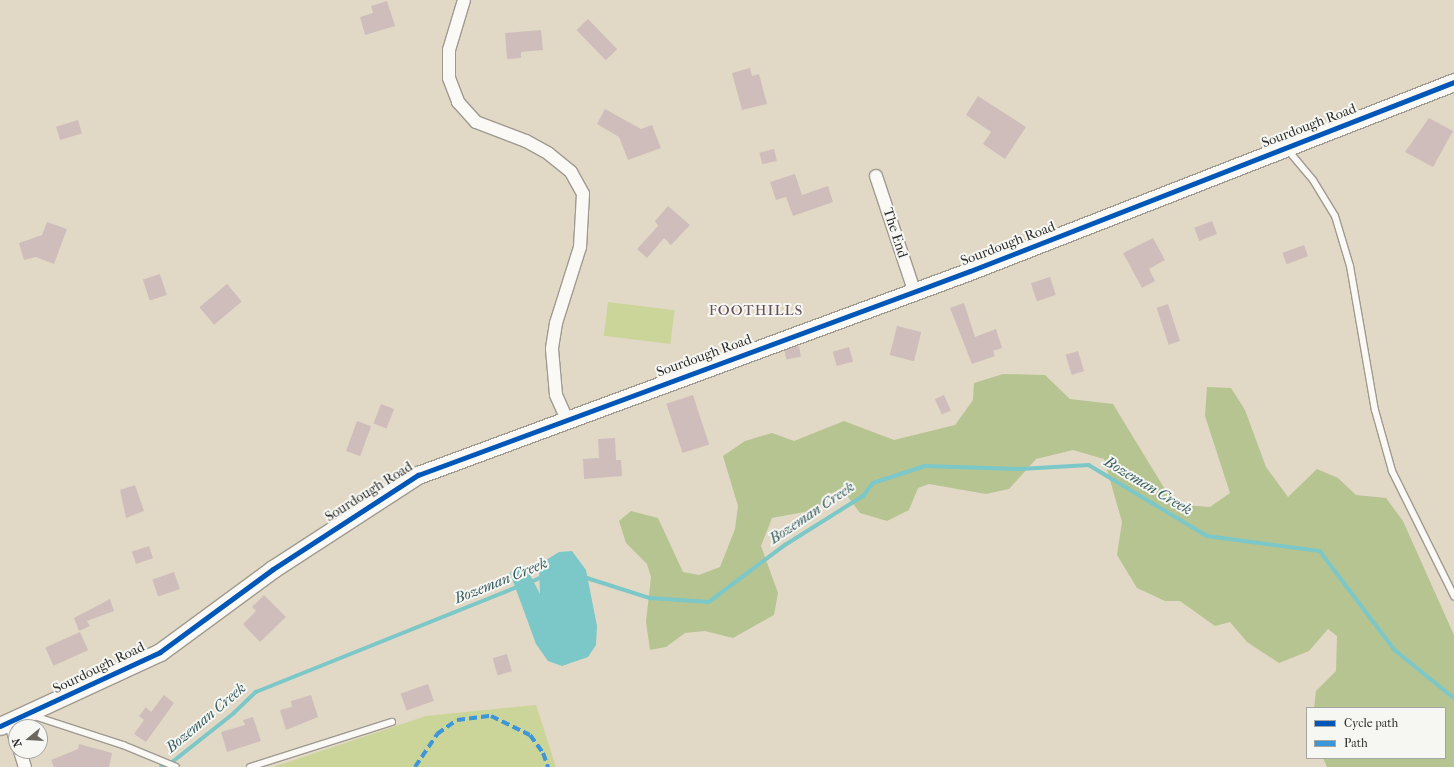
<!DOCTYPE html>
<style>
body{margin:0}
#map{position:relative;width:1454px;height:767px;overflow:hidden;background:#e1d9c6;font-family:"IM FELL French Canon",serif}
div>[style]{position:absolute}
.green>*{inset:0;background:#cbd499;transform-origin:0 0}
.forest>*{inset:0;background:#b6c491}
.water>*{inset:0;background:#7cc7c7}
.stream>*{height:3.5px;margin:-1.75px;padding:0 1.75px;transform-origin:1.75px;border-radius:1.75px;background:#7cc7c7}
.building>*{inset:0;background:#cfbdbb;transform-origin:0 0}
.roads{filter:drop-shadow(1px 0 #9f9a90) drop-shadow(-1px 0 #9f9a90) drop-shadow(0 1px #9f9a90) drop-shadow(0 -1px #9f9a90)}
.lane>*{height:6px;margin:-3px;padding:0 3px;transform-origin:3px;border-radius:3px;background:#faf9f6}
.street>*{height:12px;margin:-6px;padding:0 6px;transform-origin:6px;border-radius:6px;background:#faf9f6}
.secondary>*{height:17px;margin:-8.5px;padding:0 8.5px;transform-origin:8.5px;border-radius:8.5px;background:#faf9f6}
.quiet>*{height:4px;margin-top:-2px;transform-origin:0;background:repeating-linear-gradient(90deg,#3c96d7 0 8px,transparent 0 12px)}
.cycleway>*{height:5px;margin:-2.5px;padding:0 2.5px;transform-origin:2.5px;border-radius:2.5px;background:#0057b8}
span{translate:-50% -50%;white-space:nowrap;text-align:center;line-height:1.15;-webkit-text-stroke:4px #f6f6f2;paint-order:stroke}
.street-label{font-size:14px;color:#2b2b2b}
.neighbourhood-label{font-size:15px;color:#684e59;letter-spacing:1px}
.water-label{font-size:15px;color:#385f62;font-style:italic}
.legend{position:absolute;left:1306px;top:707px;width:140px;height:52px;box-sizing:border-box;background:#f6f6f2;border:1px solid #a5a5a2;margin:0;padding:5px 7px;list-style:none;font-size:12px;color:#2b2b2b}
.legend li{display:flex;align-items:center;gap:8px;height:20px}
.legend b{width:20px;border:1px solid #a5a5a2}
.north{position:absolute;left:8px;top:719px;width:40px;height:40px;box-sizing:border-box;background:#f6f6f2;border:1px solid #a5a5a2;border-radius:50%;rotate:252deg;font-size:11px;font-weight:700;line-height:16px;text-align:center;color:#2b2b2b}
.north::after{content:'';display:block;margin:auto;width:14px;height:18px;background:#6b6861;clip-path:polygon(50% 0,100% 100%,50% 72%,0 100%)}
</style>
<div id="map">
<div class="green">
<i style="left:608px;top:302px;width:67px;height:34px;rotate:7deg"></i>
<i style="clip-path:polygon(536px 705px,556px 767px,273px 767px,426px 716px)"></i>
</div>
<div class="forest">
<i style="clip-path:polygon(1003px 374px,1045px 375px,1070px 399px,1113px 404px,1166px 491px,1184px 505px,1210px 507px,1230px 493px,1205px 416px,1207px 387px,1231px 388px,1245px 410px,1266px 467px,1288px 497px,1317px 469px,1338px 478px,1356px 495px,1386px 498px,1403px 521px,1454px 635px,1454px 767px,1327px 767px,1323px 758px,1445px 758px,1445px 708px,1314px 708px,1316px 691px,1336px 671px,1337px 636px,1328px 629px,1309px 651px,1279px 663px,1247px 642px,1230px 622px,1215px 626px,1180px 601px,1165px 601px,1137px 588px,1117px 555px,1122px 522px,1104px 459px,1073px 450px,1036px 459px,1009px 489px,986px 494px,929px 484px,918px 488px,909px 510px,887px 521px,860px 513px,842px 489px,830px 494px,815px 510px,772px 518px,761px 546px,778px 593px,774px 615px,733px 638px,705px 631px,685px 633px,666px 647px,650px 650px,646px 622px,651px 577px,647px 564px,626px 543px,619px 521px,631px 511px,658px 518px,683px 572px,699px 575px,720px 567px,735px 529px,738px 506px,723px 456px,745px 441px,772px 433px,794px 441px,844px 421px,894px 440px,955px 425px,973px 400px,974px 383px)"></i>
</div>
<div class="water">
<i style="clip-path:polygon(572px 551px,586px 570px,597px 626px,596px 645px,588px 657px,562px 666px,548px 661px,536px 644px,510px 573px,520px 564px,527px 569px,540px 594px,539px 568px,543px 562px,559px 552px)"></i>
</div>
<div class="stream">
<i style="left:584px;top:577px;width:69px;rotate:17.7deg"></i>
<i style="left:650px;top:598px;width:59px;rotate:3.9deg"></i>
<i style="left:709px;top:602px;width:95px;rotate:-36.9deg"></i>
<i style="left:785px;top:545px;width:92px;rotate:-32.1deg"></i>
<i style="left:863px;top:496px;width:16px;rotate:-52deg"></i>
<i style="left:873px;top:483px;width:55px;rotate:-18.1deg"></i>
<i style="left:925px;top:466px;width:95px;rotate:1.8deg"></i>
<i style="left:1020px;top:469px;width:69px;rotate:-3.3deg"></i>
<i style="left:1089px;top:465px;width:138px;rotate:31deg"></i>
<i style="left:1207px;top:536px;width:114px;rotate:7.6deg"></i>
<i style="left:1320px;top:551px;width:124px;rotate:52.9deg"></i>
<i style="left:1395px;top:650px;width:76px;rotate:39.1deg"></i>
<i style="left:529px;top:583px;width:14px;rotate:-25deg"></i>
<i style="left:161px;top:767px;width:11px;rotate:-22deg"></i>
<i style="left:171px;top:763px;width:80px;rotate:-38.4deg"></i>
<i style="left:234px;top:713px;width:30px;rotate:-44deg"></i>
<i style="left:256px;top:692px;width:284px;rotate:-21.9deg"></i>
</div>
<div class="building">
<i style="clip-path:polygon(387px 1px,395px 26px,365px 35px,360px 17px,373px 13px,371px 6px)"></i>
<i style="left:588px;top:19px;width:42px;height:16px;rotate:46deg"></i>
<i style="clip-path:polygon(541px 30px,543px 50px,521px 52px,521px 58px,507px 59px,505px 33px)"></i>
<i style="clip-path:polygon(750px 68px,752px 76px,759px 74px,767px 104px,742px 110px,732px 73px)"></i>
<i style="clip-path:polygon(978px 96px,1026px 127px,1005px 159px,983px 144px,991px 132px,966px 115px)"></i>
<i style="clip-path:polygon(605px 109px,641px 129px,652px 125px,661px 148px,628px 160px,619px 137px,597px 124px)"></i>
<i style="clip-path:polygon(1429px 118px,1453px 131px,1433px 167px,1405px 152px)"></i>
<i style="left:78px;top:120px;width:14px;height:23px;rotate:73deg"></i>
<i style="left:774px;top:149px;width:12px;height:15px;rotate:76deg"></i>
<i style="clip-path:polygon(795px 174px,802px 195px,828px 186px,833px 202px,793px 216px,786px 197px,776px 200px,770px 182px)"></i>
<i style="clip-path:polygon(668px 206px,690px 225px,671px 245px,664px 238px,647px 258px,637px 249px,658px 226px,655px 221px)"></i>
<i style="left:1212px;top:221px;width:14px;height:19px;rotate:69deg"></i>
<i style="clip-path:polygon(47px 222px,67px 229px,54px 264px,36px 257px,24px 260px,19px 243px,42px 235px)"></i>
<i style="clip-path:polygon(1153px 238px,1165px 260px,1149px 269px,1155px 281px,1142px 288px,1123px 253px)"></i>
<i style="left:1304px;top:245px;width:12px;height:23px;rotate:70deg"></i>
<i style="left:160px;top:274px;width:22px;height:18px;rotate:72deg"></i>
<i style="left:1050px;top:277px;width:19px;height:20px;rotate:72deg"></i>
<i style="left:227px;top:284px;width:23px;height:36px;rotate:50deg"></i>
<i style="clip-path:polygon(964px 303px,975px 337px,996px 329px,1002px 348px,993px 351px,995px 356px,972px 364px,950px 308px)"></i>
<i style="left:1168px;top:304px;width:39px;height:12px;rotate:72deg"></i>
<i style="left:897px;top:326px;width:25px;height:30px;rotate:14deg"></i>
<i style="left:799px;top:346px;width:11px;height:15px;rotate:80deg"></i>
<i style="left:849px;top:347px;width:15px;height:17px;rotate:74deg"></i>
<i style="left:1078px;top:351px;width:21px;height:13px;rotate:73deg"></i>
<i style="left:693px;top:395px;width:52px;height:28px;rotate:72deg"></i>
<i style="left:944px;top:395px;width:17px;height:10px;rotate:66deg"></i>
<i style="left:381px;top:404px;width:14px;height:21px;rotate:21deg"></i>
<i style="left:357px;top:421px;width:15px;height:32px;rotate:20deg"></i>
<i style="clip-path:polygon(615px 438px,616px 460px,621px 460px,622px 476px,584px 479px,583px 459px,599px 458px,598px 439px)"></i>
<i style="clip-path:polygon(135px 485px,144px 511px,126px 518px,120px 490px)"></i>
<i style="left:149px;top:546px;width:13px;height:18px;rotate:72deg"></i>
<i style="left:174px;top:572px;width:18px;height:23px;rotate:71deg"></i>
<i style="clip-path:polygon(264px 595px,286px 617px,260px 642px,243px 624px,256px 611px,252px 607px)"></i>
<i style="clip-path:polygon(110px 599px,114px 611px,87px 621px,90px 626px,79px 631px,74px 618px)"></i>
<i style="left:80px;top:632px;width:20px;height:38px;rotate:66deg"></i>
<i style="left:507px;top:654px;width:18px;height:15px;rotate:74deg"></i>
<i style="left:428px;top:684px;width:18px;height:29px;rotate:71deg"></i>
<i style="clip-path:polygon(164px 695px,174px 703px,146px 742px,134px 734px,144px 720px,139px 716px,146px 707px,151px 712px)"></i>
<i style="clip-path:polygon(311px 695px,318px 717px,286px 730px,280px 710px,292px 707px,291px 701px)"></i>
<i style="clip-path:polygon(253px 717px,261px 741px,227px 752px,221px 732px,245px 725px,243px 720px)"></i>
<i style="clip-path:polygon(79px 744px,112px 753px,109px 767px,54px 767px,51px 760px,78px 749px)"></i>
</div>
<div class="roads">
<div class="lane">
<i style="left:1287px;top:149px;width:40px;rotate:50deg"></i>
<i style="left:1313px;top:180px;width:42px;rotate:58.6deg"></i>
<i style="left:1335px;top:216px;width:52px;rotate:73.3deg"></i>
<i style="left:1350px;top:266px;width:146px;rotate:80.2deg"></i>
<i style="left:1375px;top:410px;width:63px;rotate:74.4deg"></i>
<i style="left:1392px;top:471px;width:140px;rotate:63.6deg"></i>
<i style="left:31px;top:715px;width:97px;rotate:18.1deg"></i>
<i style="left:123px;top:745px;width:57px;rotate:22.5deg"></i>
<i style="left:250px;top:767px;width:149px;rotate:-17.6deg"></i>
</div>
<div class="street">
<i style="left:464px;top:0;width:52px;rotate:106.7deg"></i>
<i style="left:449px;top:50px;width:28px;rotate:90deg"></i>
<i style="left:449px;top:78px;width:26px;rotate:69deg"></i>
<i style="left:458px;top:102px;width:27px;rotate:48deg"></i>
<i style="left:476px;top:122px;width:53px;rotate:20.8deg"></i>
<i style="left:526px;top:141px;width:26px;rotate:29deg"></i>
<i style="left:549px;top:154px;width:28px;rotate:39deg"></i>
<i style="left:571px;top:172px;width:25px;rotate:61deg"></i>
<i style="left:583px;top:194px;width:53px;rotate:93.2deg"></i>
<i style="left:580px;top:247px;width:80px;rotate:107.5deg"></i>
<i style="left:556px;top:323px;width:26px;rotate:99deg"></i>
<i style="left:552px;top:349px;width:46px;rotate:85deg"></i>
<i style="left:556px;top:395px;width:27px;rotate:66deg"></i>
<i style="left:876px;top:176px;width:120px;rotate:71.6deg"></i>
<i style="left:10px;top:722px;width:19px;rotate:72deg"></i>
<i style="left:20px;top:751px;width:17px;rotate:73deg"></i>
</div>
<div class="secondary">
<i style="left:0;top:726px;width:176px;rotate:-24.8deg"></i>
<i style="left:160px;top:652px;width:140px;rotate:-36.3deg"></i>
<i style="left:273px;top:569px;width:173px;rotate:-33deg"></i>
<i style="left:418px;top:475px;width:588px;rotate:-20.28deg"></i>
<i style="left:970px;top:271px;width:520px;rotate:-21.33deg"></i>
</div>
</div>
<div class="quiet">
<i style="left:415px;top:767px;width:40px;rotate:-56deg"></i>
<i style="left:437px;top:734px;width:24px;rotate:-35deg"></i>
<i style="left:457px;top:720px;width:34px;rotate:-7deg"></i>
<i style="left:491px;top:716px;width:43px;rotate:26deg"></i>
<i style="left:530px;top:735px;width:22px;rotate:54deg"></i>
<i style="left:543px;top:753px;width:15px;rotate:70deg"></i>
</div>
<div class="cycleway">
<i style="left:0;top:726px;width:176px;rotate:-24.8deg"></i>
<i style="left:160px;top:652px;width:140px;rotate:-36.3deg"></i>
<i style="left:273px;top:569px;width:173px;rotate:-33deg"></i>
<i style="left:418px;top:475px;width:588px;rotate:-20.28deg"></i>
<i style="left:970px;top:271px;width:520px;rotate:-21.33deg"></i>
</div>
<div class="street-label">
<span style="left:1309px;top:126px;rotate:-21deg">Sourdough Road</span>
<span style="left:895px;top:233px;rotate:72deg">The End</span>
<span style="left:1008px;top:244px;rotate:-21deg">Sourdough Road</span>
<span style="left:704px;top:356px;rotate:-20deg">Sourdough Road</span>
<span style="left:369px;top:492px;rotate:-32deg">Sourdough Road</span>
<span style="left:99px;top:668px;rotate:-26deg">Sourdough Road</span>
</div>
<div class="neighbourhood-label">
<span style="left:756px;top:311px">FOOTHILLS</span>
</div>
<div class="water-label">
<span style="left:1148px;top:486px;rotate:31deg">Bozeman Creek</span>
<span style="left:812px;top:513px;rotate:-34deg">Bozeman Creek</span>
<span style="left:501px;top:581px;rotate:-22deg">Bozeman Creek</span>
<span style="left:206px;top:718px;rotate:-40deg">Bozeman Creek</span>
</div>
<ul class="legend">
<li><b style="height:5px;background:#0057b8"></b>Cycle path</li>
<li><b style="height:5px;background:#3c96d7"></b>Path</li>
</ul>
<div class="north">N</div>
</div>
